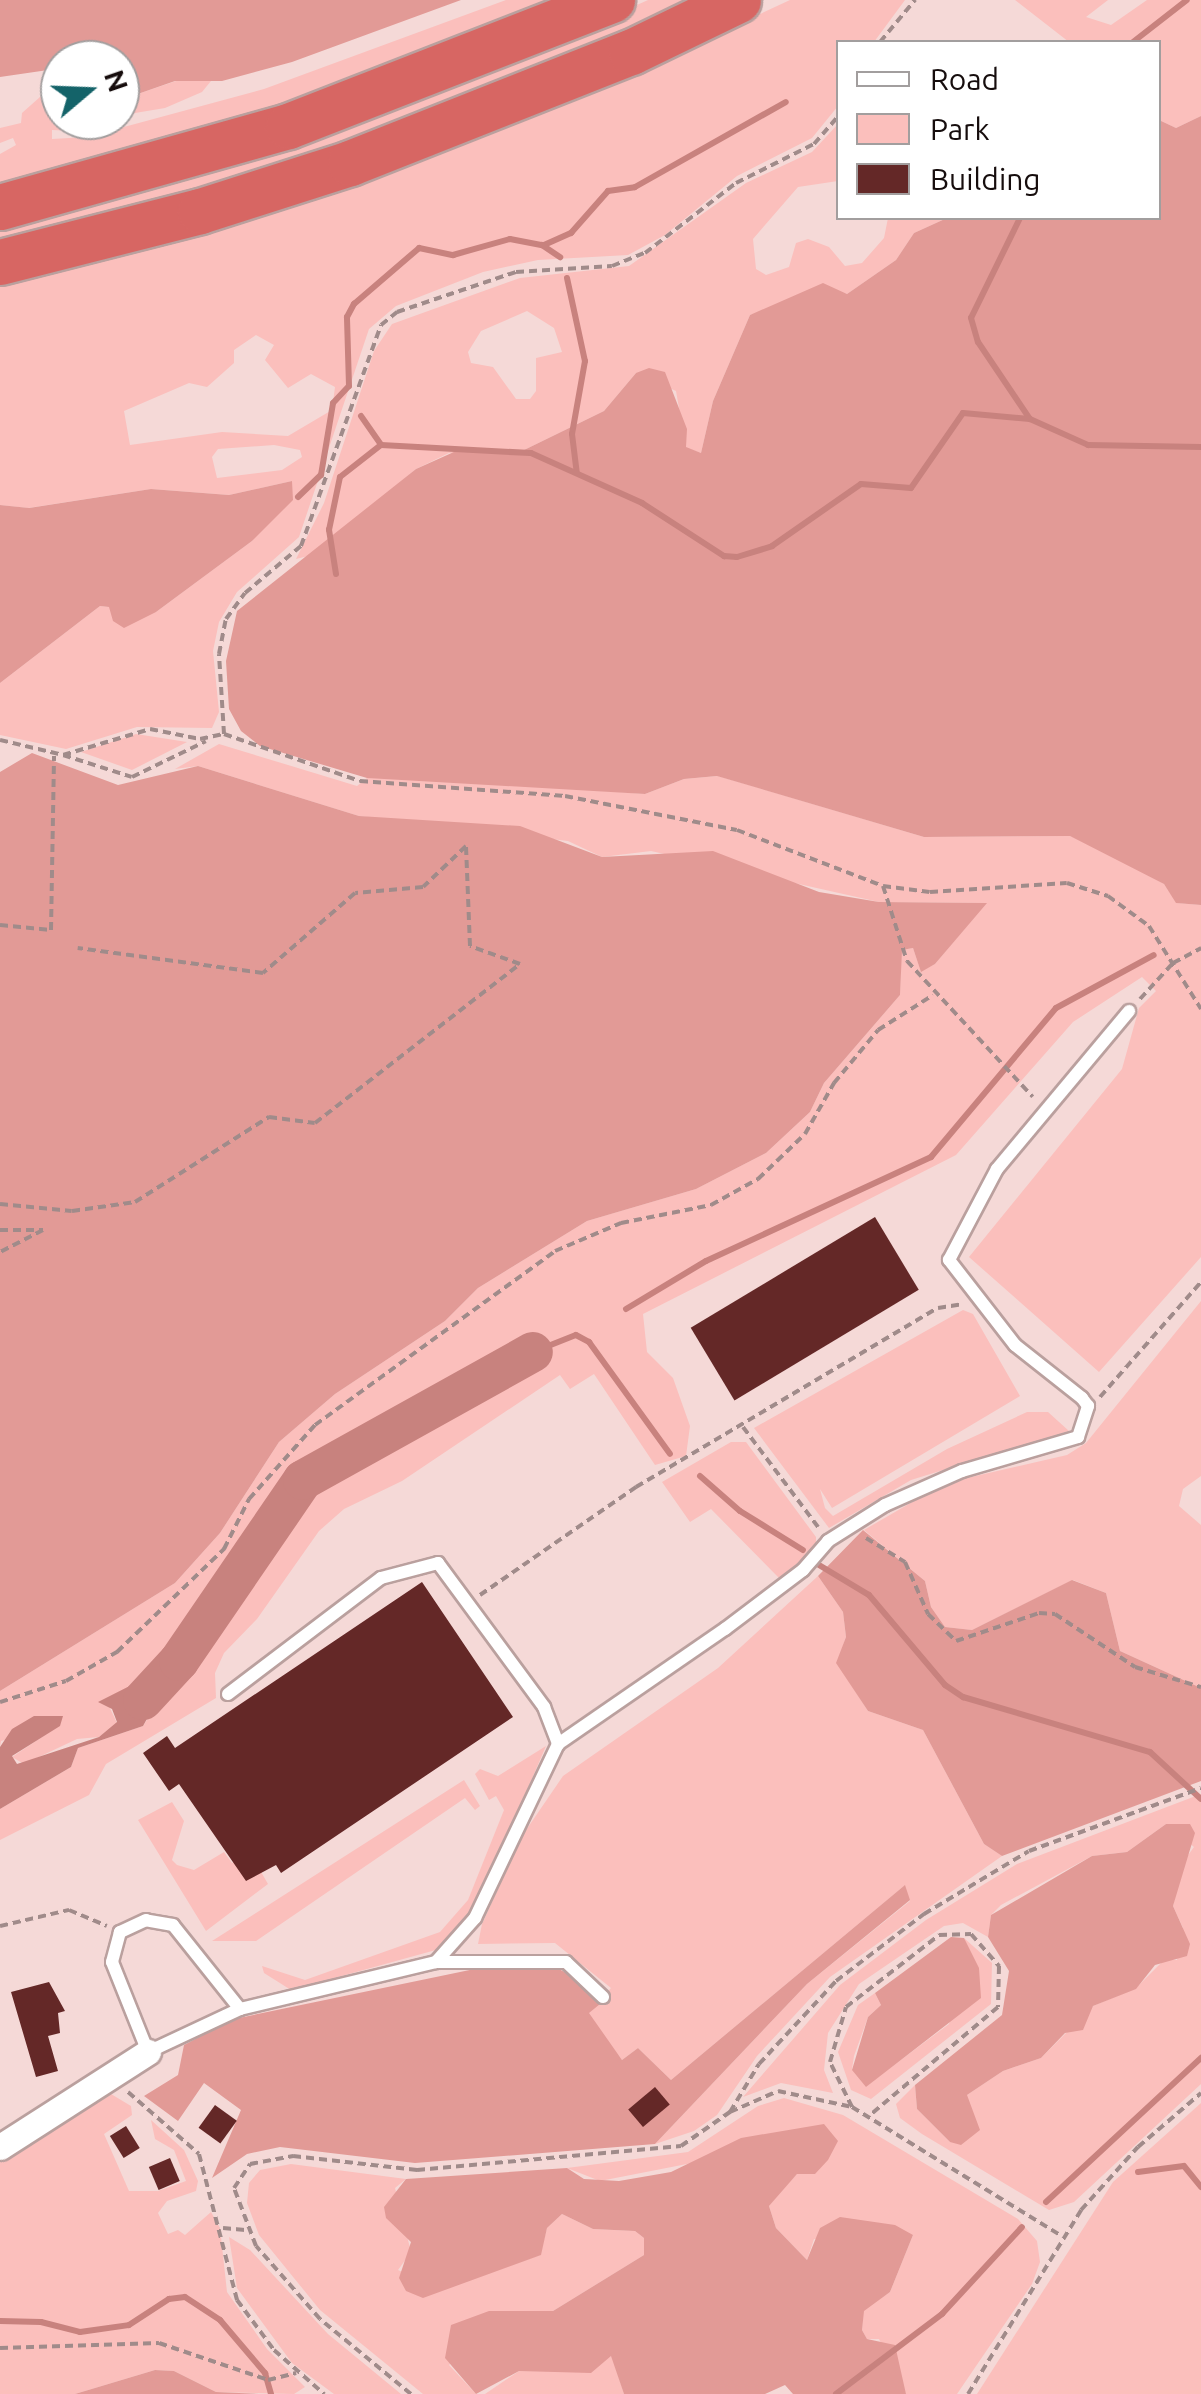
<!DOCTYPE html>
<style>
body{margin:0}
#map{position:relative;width:1201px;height:2394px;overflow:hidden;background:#f5d9d7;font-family:Ubuntu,sans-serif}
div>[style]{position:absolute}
.green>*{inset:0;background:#fbbfbc}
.forest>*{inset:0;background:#e29a96}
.water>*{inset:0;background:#c8827e}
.stream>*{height:6px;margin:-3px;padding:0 3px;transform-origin:3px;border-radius:3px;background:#c8827e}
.river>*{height:40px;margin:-20px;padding:0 20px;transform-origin:20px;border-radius:20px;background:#c8827e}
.building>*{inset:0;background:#642827;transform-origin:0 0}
.path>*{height:4px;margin-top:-2px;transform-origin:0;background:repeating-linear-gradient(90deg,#a08b8a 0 8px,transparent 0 13px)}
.roads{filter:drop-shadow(2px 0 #baa09e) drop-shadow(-2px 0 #baa09e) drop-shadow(0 2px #baa09e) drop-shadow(0 -2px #baa09e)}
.service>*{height:12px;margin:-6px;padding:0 6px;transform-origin:6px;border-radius:6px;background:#fff}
.minor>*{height:25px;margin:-12.5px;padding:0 12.5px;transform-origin:12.5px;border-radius:12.5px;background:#fff}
.motorway>*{height:45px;margin:-22.5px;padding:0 22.5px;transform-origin:22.5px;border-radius:22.5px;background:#d76663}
span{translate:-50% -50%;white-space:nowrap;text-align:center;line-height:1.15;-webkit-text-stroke:10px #fff;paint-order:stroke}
.legend{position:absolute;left:836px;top:40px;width:325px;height:180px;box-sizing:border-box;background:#fff;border:2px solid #a29e9e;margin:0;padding:12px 18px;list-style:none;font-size:30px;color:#160d0d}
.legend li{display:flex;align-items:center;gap:20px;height:50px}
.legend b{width:50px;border:2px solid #a29e9e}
.north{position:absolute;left:40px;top:40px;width:100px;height:100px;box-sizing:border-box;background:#fff;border:2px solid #a29e9e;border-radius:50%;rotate:71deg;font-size:28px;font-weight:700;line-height:40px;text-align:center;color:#160d0d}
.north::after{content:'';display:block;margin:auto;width:35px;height:45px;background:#146369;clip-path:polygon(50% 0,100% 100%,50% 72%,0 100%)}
</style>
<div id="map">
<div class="green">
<i style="clip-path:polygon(506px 0,561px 0,260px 113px,0 185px,0 154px,16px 145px,13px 138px,0 143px,0 128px,21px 123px,22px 113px,49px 89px,48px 70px,60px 59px,67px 60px,60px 60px,60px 120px,120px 120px,120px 80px,132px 96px,176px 81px,211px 81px,202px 92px,165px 108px,135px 113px,124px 120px,75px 131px,52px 130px,52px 139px,87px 137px,264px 89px)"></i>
<i style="clip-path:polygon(648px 0,707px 0,337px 152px,0 248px,0 221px,586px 28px)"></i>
<i style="clip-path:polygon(evenodd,790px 0,905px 0,874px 42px,838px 42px,838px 106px,812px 138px,737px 176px,665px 235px,628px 255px,538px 260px,483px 272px,396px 306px,369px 329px,299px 537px,237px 592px,219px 622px,213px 651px,219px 712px,212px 728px,137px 727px,66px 749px,0 735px,0 683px,100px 606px,156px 612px,252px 541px,292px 481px,229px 495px,151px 489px,28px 508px,0 505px,0 285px,140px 251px,415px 163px,582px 97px,790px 0,256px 335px,274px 345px,265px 360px,288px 388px,311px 374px,335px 387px,332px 410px,288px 436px,222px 432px,130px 445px,124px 411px,189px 383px,207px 387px,234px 363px,234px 350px,256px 335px,790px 0,274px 445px,300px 450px,302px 457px,282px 470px,217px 478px,212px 457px,218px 449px,274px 445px)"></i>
<i style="clip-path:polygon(1015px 0,1108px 0,1086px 17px,1111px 25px,1147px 0,1201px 0,1201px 116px,1176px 128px,1159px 120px,1158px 42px,1069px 42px)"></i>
<i style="clip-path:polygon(evenodd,838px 124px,838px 181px,798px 187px,753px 239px,756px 269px,766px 275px,789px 267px,796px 243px,808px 239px,829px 247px,845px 266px,862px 263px,884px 238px,888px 218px,947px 218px,914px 233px,896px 260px,847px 294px,834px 290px,750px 315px,713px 401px,701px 453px,686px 448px,676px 391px,636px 373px,604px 411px,520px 452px,449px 453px,416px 469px,312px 555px,296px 559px,324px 503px,374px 351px,392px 324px,520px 278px,629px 266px,746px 183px,812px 152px,838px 124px,527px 311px,554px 328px,562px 352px,536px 358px,536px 391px,530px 399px,516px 399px,493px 367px,471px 363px,468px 352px,481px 331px,527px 311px)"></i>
<i style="clip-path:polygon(136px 734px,187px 742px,132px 770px,81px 752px)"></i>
<i style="clip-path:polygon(219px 744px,357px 786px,367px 778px,409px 776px,645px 794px,684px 779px,718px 776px,924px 837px,1070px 836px,1110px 851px,1164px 884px,1177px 903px,1201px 905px,1201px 1257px,1099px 1372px,969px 1257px,1122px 1069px,1139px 1008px,1156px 991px,1142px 977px,1073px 1022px,956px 1155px,643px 1314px,647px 1352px,673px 1378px,690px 1426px,686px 1456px,655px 1465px,594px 1374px,570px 1389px,560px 1375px,402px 1481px,344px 1509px,319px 1531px,257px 1619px,224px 1653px,215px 1673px,216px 1698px,106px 1764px,89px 1795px,0 1840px,0 1809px,71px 1767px,78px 1748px,143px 1726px,181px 1666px,108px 1704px,117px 1723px,99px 1737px,77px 1739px,24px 1764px,12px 1757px,60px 1725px,1px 1741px,0 1747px,0 1691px,175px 1583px,220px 1533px,279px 1442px,335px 1394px,445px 1321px,478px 1288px,587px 1221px,696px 1189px,766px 1153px,810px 1112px,824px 1083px,900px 995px,901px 950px,913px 948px,921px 971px,935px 964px,986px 903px,879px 902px,651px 851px,602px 857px,568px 841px,359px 816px,198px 766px,175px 769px)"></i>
<i style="clip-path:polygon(1201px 1301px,1201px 1476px,1183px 1489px,1179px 1506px,1201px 1525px,1201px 1688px,1120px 1651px,1106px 1593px,1073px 1580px,972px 1630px,945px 1627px,931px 1607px,925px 1581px,864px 1530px,945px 1483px,1067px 1455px,1086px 1443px)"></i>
<i style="clip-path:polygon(963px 1310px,973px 1314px,1020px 1396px,832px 1508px,820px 1489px,825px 1508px,833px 1516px,947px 1449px,1027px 1412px,1048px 1412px,1069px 1431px,911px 1480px,829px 1528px,754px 1428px)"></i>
<i style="clip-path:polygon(731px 1442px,746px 1442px,816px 1537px,816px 1549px,780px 1579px,711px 1509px,690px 1522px,662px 1482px)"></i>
<i style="clip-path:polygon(818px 1576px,843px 1612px,846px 1637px,837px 1663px,868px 1711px,923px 1730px,984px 1844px,1002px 1856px,830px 1977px,757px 2056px,717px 2115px,694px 2131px,655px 2144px,807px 1984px,910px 1901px,904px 1886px,671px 2080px,638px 2048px,622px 2060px,597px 2028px,588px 2013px,611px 1988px,555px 1943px,478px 1944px,482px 1924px,522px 1836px,563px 1776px,718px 1668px)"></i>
<i style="clip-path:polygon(546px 1746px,483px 1893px,443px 1948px,291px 1990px,264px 1973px,262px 1966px,305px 1980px,440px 1932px,468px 1900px,504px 1810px,496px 1796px,489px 1800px,475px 1774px,480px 1769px,498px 1776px)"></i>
<i style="clip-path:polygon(464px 1780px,480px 1806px,475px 1810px,465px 1798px,256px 1941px,212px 1941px)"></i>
<i style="clip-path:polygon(1201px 1794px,1201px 2084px,1074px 2202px,1049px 2210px,922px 2134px,900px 2118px,896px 2104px,915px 2085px,917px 2109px,950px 2142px,967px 2095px,1003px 2071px,1041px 2058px,1093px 2006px,1136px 1988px,1165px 1959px,1177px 1960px,1183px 1928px,1173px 1906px,1183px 1862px,1194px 1847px,1166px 1824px,1127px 1852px,1092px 1856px,1001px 1905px,991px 1915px,988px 1937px,963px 1923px,944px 1926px,859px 1984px,828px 2033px,824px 2070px,833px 2093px,781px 2083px,743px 2097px,840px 1985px,926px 1920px,1017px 1864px)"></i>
<i style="clip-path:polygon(172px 1802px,184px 1821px,172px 1860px,177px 1865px,194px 1870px,224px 1852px,232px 1863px,249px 1851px,268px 1884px,206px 1931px,138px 1820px)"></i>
<i style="clip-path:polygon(964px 1938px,992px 1963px,991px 2004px,871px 2099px,851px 2090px,838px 2052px,858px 2005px,875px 1993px,881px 2005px,868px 2017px,854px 2056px,852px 2069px,866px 2086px,949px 2024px,968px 1953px)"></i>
<i style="clip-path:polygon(111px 2094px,131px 2106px,132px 2115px,104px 2134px,129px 2191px,158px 2191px,186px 2181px,174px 2150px,155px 2139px,151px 2120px,184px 2150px,198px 2181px,196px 2191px,167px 2201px,158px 2213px,168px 2234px,178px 2230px,185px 2235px,211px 2212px,220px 2228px,227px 2292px,267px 2349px,305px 2387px,294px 2394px,216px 2392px,174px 2371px,155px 2370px,75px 2394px,0 2394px,0 2162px)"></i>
<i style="clip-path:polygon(784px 2098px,843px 2115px,1018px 2219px,1037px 2241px,1040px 2262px,1032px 2284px,957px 2394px,906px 2394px,879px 2339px,867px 2339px,862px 2330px,863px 2310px,890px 2292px,913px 2235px,814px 2239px,807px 2260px,776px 2228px,769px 2206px,780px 2190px,797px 2174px,815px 2174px,692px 2163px,600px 2181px,567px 2168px,688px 2152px,758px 2106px)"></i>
<i style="clip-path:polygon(1201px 2103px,1201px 2394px,977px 2394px,1113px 2182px)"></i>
<i style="clip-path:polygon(291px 2164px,406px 2179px,395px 2188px,411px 2252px,398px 2270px,440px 2289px,540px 2255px,547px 2228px,562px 2214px,593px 2229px,635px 2231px,644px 2238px,644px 2255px,553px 2311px,502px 2312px,449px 2365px,476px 2394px,423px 2394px,320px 2310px,259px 2235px,247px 2203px,249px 2183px,260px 2170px)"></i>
<i style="clip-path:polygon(229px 2237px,250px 2250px,328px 2334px,401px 2394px,334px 2394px,292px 2363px,237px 2288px)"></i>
<i style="clip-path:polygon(612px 2356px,624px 2394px,485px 2394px,519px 2371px)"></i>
</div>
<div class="forest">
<i style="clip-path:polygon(0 0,461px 0,292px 62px,222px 81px,175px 81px,132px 96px,120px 80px,120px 60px,60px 59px,48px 70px,0 77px)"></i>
<i style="clip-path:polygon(1201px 116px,1201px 905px,1176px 903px,1164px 884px,1070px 836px,924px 837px,717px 776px,684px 779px,645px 794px,367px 778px,260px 746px,241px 731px,229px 709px,226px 661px,237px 611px,416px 469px,465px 447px,520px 452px,604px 411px,636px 373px,649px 368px,665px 372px,687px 429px,686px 447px,701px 453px,713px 401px,750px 315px,823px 283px,847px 294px,896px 260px,914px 233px,947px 218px,1158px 218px,1159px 120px,1176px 128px)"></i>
<i style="clip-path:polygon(292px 481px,293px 500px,252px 541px,156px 612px,124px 628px,113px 621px,109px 607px,100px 606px,0 683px,0 505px,29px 508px,151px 489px,229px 495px)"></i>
<i style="clip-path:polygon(32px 753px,118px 785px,198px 766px,359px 816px,520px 826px,602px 857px,713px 851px,819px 892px,879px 902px,987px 903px,935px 964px,921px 972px,913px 948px,902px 950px,900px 995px,824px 1083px,810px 1112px,766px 1153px,696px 1189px,587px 1221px,478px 1288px,445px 1321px,335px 1394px,279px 1442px,220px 1533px,175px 1583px,0 1691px,0 772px)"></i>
<i style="clip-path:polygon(863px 1530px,925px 1581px,931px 1607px,945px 1627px,972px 1630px,1072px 1580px,1106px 1593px,1120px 1651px,1201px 1688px,1201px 1781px,1002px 1856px,984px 1844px,923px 1730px,868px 1711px,836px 1663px,846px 1637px,843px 1612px,818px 1576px)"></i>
<i style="clip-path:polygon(1166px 1824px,1190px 1824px,1195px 1833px,1173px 1906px,1190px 1944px,1187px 1956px,1155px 1965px,1136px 1989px,1093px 2006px,1083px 2030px,1065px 2033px,1041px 2058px,1003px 2071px,967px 2095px,980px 2130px,961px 2145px,950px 2142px,917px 2109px,915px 2085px,1002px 2015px,1009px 1971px,988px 1937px,991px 1915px,1092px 1856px,1127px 1852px)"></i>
<i style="clip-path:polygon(905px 1885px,910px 1900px,807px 1984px,655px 2144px,415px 2163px,280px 2147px,247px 2154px,212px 2178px,241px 2110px,204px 2083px,178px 2121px,144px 2096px,178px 2075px,184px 2045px,234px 2019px,489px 1966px,553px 1966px,576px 1978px,600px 2004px,589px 2013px,622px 2060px,638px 2048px,671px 2080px)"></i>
<i style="clip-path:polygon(951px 1937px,964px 1938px,979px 1968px,981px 1998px,866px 2087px,852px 2070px,868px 2017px,881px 2005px,875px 1993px)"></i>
<i style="clip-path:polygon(824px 2124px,838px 2141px,828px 2160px,815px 2174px,797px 2174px,769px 2206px,776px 2228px,807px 2260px,820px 2228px,840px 2217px,895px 2225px,913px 2235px,890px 2292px,864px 2311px,862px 2330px,867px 2339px,895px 2345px,906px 2394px,793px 2394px,785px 2385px,765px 2394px,624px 2394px,611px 2356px,591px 2373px,519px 2371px,476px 2394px,445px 2358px,451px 2325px,489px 2311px,553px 2311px,644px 2255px,644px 2238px,635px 2231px,593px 2229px,562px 2214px,547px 2228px,541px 2255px,423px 2298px,406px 2291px,399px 2278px,411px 2242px,386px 2218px,384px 2207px,406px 2179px,567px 2168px,584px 2179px,619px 2181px,671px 2172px,741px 2138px)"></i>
<i style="clip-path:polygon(155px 2370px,174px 2371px,216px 2392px,259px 2394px,75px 2394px)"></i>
</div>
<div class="water">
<i style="clip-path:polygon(179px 1661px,143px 1726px,78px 1748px,71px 1767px,0 1809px,0 1747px,12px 1729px,34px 1716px,63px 1716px,60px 1726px,12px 1756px,17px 1764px,99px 1737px,117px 1722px,112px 1709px,98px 1702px)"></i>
</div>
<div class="stream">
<i style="left:1133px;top:42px;width:68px;rotate:-37.9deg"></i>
<i style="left:1020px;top:218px;width:111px;rotate:116.1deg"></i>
<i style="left:971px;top:318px;width:25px;rotate:74deg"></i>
<i style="left:978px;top:342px;width:93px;rotate:56deg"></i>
<i style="left:1030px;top:419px;width:64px;rotate:24.1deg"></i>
<i style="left:1088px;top:445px;width:113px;rotate:1deg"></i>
<i style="left:544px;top:245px;width:30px;rotate:-24deg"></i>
<i style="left:571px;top:233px;width:56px;rotate:-48.6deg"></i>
<i style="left:608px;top:191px;width:27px;rotate:-8deg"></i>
<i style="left:635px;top:187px;width:173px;rotate:-29.4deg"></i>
<i style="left:567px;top:278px;width:85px;rotate:77.8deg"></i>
<i style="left:585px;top:361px;width:74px;rotate:100.1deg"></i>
<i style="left:572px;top:434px;width:38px;rotate:83deg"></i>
<i style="left:361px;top:416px;width:35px;rotate:55deg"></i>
<i style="left:298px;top:497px;width:32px;rotate:-44deg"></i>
<i style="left:321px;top:475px;width:73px;rotate:-80.5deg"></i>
<i style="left:333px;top:403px;width:23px;rotate:-47deg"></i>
<i style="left:349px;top:386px;width:69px;rotate:-91.7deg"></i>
<i style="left:347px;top:317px;width:15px;rotate:-62deg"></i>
<i style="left:354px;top:304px;width:86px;rotate:-40.7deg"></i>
<i style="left:419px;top:248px;width:35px;rotate:12deg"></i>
<i style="left:453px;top:255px;width:59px;rotate:-15.7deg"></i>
<i style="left:510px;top:239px;width:33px;rotate:11deg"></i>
<i style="left:542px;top:245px;width:22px;rotate:34deg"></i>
<i style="left:336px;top:574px;width:45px;rotate:-99deg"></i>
<i style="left:329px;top:530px;width:54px;rotate:-78.3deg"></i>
<i style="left:340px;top:477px;width:52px;rotate:-38deg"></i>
<i style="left:381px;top:445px;width:150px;rotate:3.1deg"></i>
<i style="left:531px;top:453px;width:122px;rotate:24.2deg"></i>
<i style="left:642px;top:503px;width:98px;rotate:32.9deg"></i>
<i style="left:724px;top:556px;width:13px;rotate:4deg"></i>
<i style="left:737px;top:557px;width:37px;rotate:-17deg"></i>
<i style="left:772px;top:546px;width:108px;rotate:-34.9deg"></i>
<i style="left:861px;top:484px;width:50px;rotate:4.6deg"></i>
<i style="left:911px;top:488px;width:91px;rotate:-55.3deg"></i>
<i style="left:963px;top:413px;width:67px;rotate:5.1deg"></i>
<i style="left:626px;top:1309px;width:93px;rotate:-31deg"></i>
<i style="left:706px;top:1261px;width:248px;rotate:-24.8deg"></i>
<i style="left:931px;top:1157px;width:194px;rotate:-50deg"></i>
<i style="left:1056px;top:1008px;width:111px;rotate:-28.4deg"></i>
<i style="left:533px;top:1352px;width:46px;rotate:-21.6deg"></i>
<i style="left:576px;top:1335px;width:15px;rotate:28deg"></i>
<i style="left:589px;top:1342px;width:138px;rotate:54.1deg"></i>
<i style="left:700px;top:1476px;width:53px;rotate:41.2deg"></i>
<i style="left:740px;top:1511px;width:74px;rotate:31.8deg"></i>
<i style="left:819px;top:1565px;width:58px;rotate:31deg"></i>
<i style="left:869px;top:1595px;width:118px;rotate:49.8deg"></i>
<i style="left:945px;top:1685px;width:22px;rotate:34deg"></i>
<i style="left:963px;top:1697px;width:195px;rotate:16.4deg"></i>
<i style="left:1150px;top:1752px;width:69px;rotate:42.7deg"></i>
<i style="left:1138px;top:2172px;width:46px;rotate:-7.4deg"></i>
<i style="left:1184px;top:2166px;width:27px;rotate:51deg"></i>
<i style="left:1046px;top:2202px;width:212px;rotate:-42.9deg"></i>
<i style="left:0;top:2321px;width:41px;rotate:1.4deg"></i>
<i style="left:41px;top:2322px;width:40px;rotate:14.4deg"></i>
<i style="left:80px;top:2332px;width:49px;rotate:-8.1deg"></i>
<i style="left:129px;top:2325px;width:48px;rotate:-33deg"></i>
<i style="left:169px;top:2299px;width:16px;rotate:-7deg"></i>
<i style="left:185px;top:2297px;width:42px;rotate:33.3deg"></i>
<i style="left:220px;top:2320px;width:70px;rotate:49.7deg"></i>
<i style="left:265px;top:2373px;width:22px;rotate:74deg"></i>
<i style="left:836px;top:2394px;width:133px;rotate:-37deg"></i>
<i style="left:942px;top:2314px;width:118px;rotate:-47.4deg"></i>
</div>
<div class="river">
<i style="left:143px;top:1700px;width:53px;rotate:-47.3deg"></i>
<i style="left:179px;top:1661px;width:219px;rotate:-55.6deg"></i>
<i style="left:303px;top:1480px;width:263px;rotate:-29.1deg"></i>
</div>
<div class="building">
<i style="left:875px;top:1217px;width:85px;height:215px;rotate:59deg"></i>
<i style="clip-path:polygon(422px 1582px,513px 1717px,281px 1873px,276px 1865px,246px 1881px,179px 1784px,169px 1791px,143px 1753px,167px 1736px,175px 1748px)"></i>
<i style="clip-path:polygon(49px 1982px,65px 2011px,58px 2013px,60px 2033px,48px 2036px,58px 2071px,36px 2077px,11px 1992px)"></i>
<i style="left:655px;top:2087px;width:23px;height:35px;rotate:50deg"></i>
<i style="left:215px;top:2105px;width:27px;height:28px;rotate:36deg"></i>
<i style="left:126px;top:2126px;width:26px;height:19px;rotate:58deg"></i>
<i style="left:170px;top:2158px;width:25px;height:23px;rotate:67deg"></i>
</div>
<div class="path">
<i style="left:880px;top:42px;width:55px;rotate:-50.2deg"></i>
<i style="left:224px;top:734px;width:80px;rotate:-93.6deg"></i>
<i style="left:219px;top:654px;width:36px;rotate:-79deg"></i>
<i style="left:226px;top:619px;width:32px;rotate:-54deg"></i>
<i style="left:245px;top:593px;width:73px;rotate:-40deg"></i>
<i style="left:301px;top:546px;width:235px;rotate:-70.1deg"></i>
<i style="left:381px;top:325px;width:21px;rotate:-39deg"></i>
<i style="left:397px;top:312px;width:126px;rotate:-18.6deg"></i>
<i style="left:516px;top:272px;width:96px;rotate:-3.6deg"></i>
<i style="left:612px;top:266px;width:35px;rotate:-22deg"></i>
<i style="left:645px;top:253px;width:115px;rotate:-37.6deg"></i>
<i style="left:736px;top:183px;width:87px;rotate:-26.6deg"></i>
<i style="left:814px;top:144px;width:37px;rotate:-49deg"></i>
<i style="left:0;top:740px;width:65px;rotate:13.4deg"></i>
<i style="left:63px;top:755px;width:91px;rotate:-16.6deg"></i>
<i style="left:150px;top:729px;width:51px;rotate:11.3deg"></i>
<i style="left:200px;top:739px;width:25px;rotate:-12deg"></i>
<i style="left:224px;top:734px;width:144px;rotate:19.1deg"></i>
<i style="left:360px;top:781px;width:206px;rotate:4.2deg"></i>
<i style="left:565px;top:796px;width:175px;rotate:11.2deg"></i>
<i style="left:737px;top:830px;width:156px;rotate:21deg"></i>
<i style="left:883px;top:886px;width:47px;rotate:7.3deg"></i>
<i style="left:930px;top:892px;width:137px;rotate:-3.8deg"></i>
<i style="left:1067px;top:883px;width:43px;rotate:17.6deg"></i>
<i style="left:1108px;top:896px;width:51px;rotate:36.2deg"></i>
<i style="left:1149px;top:926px;width:98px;rotate:57.9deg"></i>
<i style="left:63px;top:755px;width:72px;rotate:17.7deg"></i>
<i style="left:132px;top:777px;width:82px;rotate:-25.9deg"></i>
<i style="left:883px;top:886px;width:79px;rotate:72.3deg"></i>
<i style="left:907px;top:961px;width:185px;rotate:47.2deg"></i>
<i style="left:0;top:925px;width:51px;rotate:5.6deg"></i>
<i style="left:51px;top:930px;width:174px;rotate:-89deg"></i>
<i style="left:1140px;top:999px;width:49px;rotate:-47.5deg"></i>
<i style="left:1173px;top:963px;width:32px;rotate:-28deg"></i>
<i style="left:0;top:1204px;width:72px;rotate:5.6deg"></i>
<i style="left:72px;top:1211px;width:64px;rotate:-8.1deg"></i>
<i style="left:135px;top:1202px;width:159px;rotate:-32.4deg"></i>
<i style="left:269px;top:1117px;width:46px;rotate:7.4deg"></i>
<i style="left:315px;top:1123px;width:259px;rotate:-37.8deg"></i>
<i style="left:520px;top:964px;width:53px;rotate:-160.2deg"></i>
<i style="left:470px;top:946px;width:100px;rotate:-92.3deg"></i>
<i style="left:466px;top:846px;width:59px;rotate:136.4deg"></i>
<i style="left:423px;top:887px;width:68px;rotate:175deg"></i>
<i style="left:355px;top:893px;width:122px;rotate:139deg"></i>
<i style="left:263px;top:973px;width:187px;rotate:-172.3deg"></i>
<i style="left:0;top:1230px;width:43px"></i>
<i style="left:43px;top:1230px;width:48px;rotate:152.9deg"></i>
<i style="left:1100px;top:1397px;width:153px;rotate:-48.7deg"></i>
<i style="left:743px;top:1427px;width:125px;rotate:53.1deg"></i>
<i style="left:866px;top:1538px;width:46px;rotate:31.6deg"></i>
<i style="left:905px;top:1562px;width:57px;rotate:66.1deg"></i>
<i style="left:928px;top:1614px;width:39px;rotate:44deg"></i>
<i style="left:956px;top:1641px;width:88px;rotate:-18.6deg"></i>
<i style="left:1039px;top:1613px;width:16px;rotate:4deg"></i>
<i style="left:1055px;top:1614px;width:96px;rotate:33.5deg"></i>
<i style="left:1135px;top:1667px;width:69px;rotate:16.9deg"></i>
<i style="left:480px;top:1595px;width:190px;rotate:-34.7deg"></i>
<i style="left:636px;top:1487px;width:351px;rotate:-30.7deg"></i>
<i style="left:938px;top:1308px;width:24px;rotate:-9deg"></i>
<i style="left:0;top:1702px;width:69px;rotate:-17.7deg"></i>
<i style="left:66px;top:1681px;width:59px;rotate:-29.6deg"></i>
<i style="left:117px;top:1652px;width:149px;rotate:-43.9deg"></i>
<i style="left:224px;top:1549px;width:56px;rotate:-63.4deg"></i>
<i style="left:249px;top:1499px;width:99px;rotate:-48.3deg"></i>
<i style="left:315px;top:1425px;width:296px;rotate:-35.9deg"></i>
<i style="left:555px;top:1251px;width:72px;rotate:-23deg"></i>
<i style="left:621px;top:1223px;width:92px;rotate:-11.3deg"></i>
<i style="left:711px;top:1205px;width:54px;rotate:-29deg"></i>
<i style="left:758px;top:1179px;width:65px;rotate:-43.8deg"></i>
<i style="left:805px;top:1134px;width:59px;rotate:-60.4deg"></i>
<i style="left:834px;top:1083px;width:69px;rotate:-50.3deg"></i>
<i style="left:878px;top:1030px;width:65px;rotate:-32.5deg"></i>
<i style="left:0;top:1926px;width:71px;rotate:-13.1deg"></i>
<i style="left:69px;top:1910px;width:41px;rotate:22.8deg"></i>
<i style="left:128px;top:2092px;width:94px;rotate:41.1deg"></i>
<i style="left:199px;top:2154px;width:151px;rotate:75.4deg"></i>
<i style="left:237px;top:2300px;width:62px;rotate:53.5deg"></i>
<i style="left:274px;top:2350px;width:67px;rotate:41.3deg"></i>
<i style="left:852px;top:2107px;width:50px;rotate:-116.1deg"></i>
<i style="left:830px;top:2062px;width:57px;rotate:-73.8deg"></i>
<i style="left:846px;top:2007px;width:118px;rotate:-37.7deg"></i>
<i style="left:939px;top:1935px;width:32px;rotate:-2deg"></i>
<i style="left:971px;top:1934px;width:43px;rotate:48.8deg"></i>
<i style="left:999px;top:1966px;width:41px;rotate:91.4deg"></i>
<i style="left:998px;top:2007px;width:169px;rotate:139.8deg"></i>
<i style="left:730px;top:2112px;width:52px;rotate:-23.6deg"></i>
<i style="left:778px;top:2091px;width:76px;rotate:12.2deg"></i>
<i style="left:852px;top:2107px;width:246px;rotate:31.6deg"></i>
<i style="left:223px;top:2228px;width:25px;rotate:5deg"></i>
<i style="left:0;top:2348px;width:159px;rotate:-1.8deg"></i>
<i style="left:159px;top:2343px;width:115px;rotate:18.7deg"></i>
<i style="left:268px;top:2380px;width:29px;rotate:-14deg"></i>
<i style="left:411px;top:2394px;width:118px;rotate:-140.5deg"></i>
<i style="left:320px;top:2319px;width:97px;rotate:-131.2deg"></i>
<i style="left:256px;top:2246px;width:62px;rotate:-110.8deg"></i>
<i style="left:234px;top:2188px;width:29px;rotate:-56deg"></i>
<i style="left:250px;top:2164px;width:44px;rotate:-10.5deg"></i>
<i style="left:293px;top:2156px;width:125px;rotate:6.4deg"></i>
<i style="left:417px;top:2170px;width:265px;rotate:-5.2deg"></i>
<i style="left:681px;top:2146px;width:60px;rotate:-34.8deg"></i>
<i style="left:730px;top:2112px;width:56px;rotate:-58.9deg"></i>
<i style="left:759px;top:2064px;width:113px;rotate:-47.1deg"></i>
<i style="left:836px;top:1981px;width:111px;rotate:-37.3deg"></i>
<i style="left:924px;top:1914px;width:122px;rotate:-31deg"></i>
<i style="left:1029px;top:1851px;width:183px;rotate:-20.1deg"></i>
<i style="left:968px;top:2394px;width:216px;rotate:-58.4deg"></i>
<i style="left:1081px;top:2210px;width:85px;rotate:-47.9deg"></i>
<i style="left:1138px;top:2147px;width:83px;rotate:-40.6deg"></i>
</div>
<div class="roads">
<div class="service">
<i style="left:228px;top:1694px;width:192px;rotate:-37.2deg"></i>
<i style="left:381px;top:1578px;width:59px;rotate:-14.7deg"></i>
<i style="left:438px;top:1563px;width:179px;rotate:53.6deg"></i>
<i style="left:544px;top:1707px;width:40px;rotate:69deg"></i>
<i style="left:558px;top:1744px;width:193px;rotate:115.5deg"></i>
<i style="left:475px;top:1918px;width:59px;rotate:131.6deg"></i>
<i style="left:558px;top:1744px;width:203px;rotate:-34.6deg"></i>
<i style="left:725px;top:1629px;width:98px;rotate:-37.1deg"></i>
<i style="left:803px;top:1570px;width:38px;rotate:-49deg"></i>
<i style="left:828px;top:1541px;width:67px;rotate:-32.3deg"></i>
<i style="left:885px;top:1505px;width:84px;rotate:-23.8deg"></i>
<i style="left:962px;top:1471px;width:121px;rotate:-16.3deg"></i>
<i style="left:1078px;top:1437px;width:33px;rotate:-72deg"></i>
<i style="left:1088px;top:1406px;width:10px;rotate:-127deg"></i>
<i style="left:1082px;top:1398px;width:85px;rotate:-141.7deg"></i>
<i style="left:1015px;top:1345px;width:108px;rotate:-127.8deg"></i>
<i style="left:949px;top:1260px;width:103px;rotate:-62.2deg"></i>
<i style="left:997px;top:1169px;width:206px;rotate:-50.1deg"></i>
<i style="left:240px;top:2009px;width:107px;rotate:-128.6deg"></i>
<i style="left:173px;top:1925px;width:27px;rotate:-170deg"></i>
<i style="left:146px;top:1920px;width:29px;rotate:155deg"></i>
<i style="left:120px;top:1932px;width:31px;rotate:105deg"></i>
<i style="left:112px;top:1962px;width:97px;rotate:68.2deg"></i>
<i style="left:148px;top:2052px;width:102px;rotate:-25.1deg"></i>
<i style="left:240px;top:2009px;width:202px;rotate:-13.5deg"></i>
<i style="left:436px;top:1962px;width:130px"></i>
<i style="left:566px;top:1962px;width:51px;rotate:43.4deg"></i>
</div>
<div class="minor">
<i style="left:0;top:2147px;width:176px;rotate:-32.7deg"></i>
</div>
<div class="motorway">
<i style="left:0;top:207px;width:299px;rotate:-15.7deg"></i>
<i style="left:288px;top:126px;width:348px;rotate:-21.3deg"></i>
<i style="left:0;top:262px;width:206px;rotate:-14.3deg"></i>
<i style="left:200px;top:211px;width:157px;rotate:-17.7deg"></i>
<i style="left:350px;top:163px;width:302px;rotate:-21.6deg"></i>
<i style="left:631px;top:52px;width:119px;rotate:-25.9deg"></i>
</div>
</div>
<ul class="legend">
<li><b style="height:12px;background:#fff"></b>Road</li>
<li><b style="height:28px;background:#fbbfbc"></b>Park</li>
<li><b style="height:28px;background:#642827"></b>Building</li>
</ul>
<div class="north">N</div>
</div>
